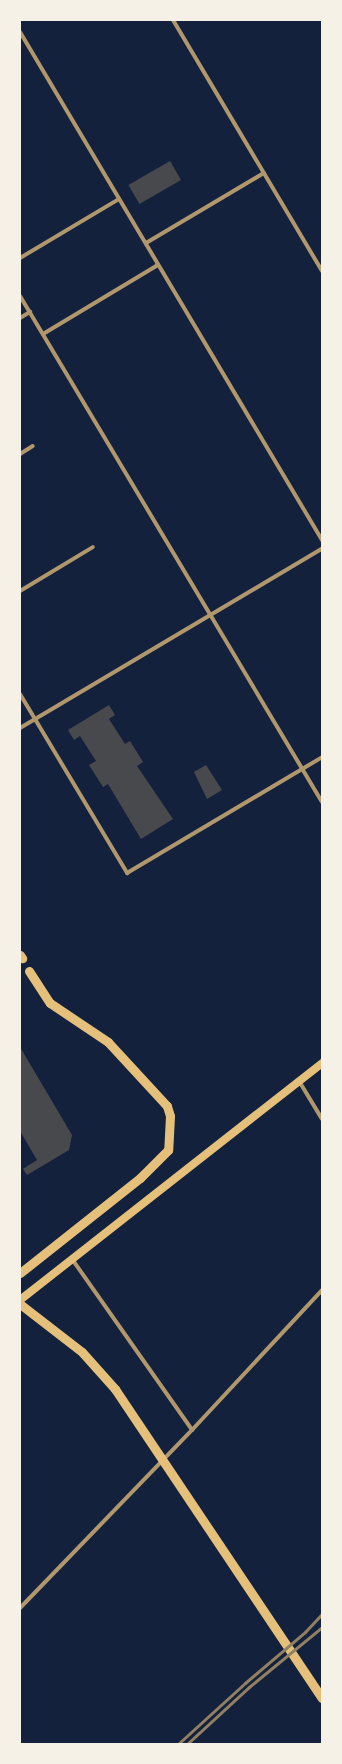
<!DOCTYPE html>
<style>
body{margin:0}
#map{position:relative;width:342px;height:1764px;overflow:hidden;background:#14213d;font-family:"Times New Roman",serif}
div>[style]{position:absolute}
.building>*{inset:0;background:#48494c;transform-origin:0 0}
.minor>*{height:4px;margin:-2px;padding:0 2px;transform-origin:2px;border-radius:2px;background:#b1986c}
.primary>*{height:8px;margin:-4px;padding:0 4px;transform-origin:4px;border-radius:4px;background:#e5c07b}
.trunk>*{height:9px;margin:-4.5px;padding:0 4.5px;transform-origin:4.5px;border-radius:4.5px;background:#e5c07b}
.motorway>*{height:9px;margin:-4.5px;padding:0 4.5px;transform-origin:4.5px;border-radius:4.5px;background:#e5c07b}
.rail>*{height:3px;margin:-1.5px;padding:0 1.5px;transform-origin:1.5px;border-radius:1.5px;background:#918062}
span{translate:-50% -50%;white-space:nowrap;text-align:center;line-height:1.15;-webkit-text-stroke:4px #f6f1e7;paint-order:stroke}
.frame{position:absolute;inset:0;border:21px solid #f6f1e7;pointer-events:none}
</style>
<div id="map">
<div class="building">
<i style="left:170px;top:161px;width:22px;height:48px;rotate:60deg"></i>
<i style="clip-path:polygon(109px 705px,115px 715px,109px 719px,125px 744px,130px 741px,143px 762px,137px 766px,173px 819px,141px 839px,108px 784px,103px 787px,89px 765px,96px 761px,80px 736px,74px 740px,68px 730px)"></i>
<i style="clip-path:polygon(206px 765px,222px 790px,207px 799px,194px 772px)"></i>
<i style="clip-path:polygon(20px 1047px,72px 1135px,69px 1150px,27px 1175px,23px 1169px,37px 1160px,20px 1131px)"></i>
</div>
<div class="minor">
<i style="left:173px;top:20px;width:292px;rotate:59.3deg"></i>
<i style="left:20px;top:32px;width:591px;rotate:59.27deg"></i>
<i style="left:146px;top:243px;width:137px;rotate:-30.7deg"></i>
<i style="left:20px;top:258px;width:115px;rotate:-30.8deg"></i>
<i style="left:20px;top:296px;width:589px;rotate:59.17deg"></i>
<i style="left:20px;top:318px;width:12px;rotate:-31deg"></i>
<i style="left:43px;top:334px;width:134px;rotate:-31deg"></i>
<i style="left:20px;top:454px;width:15px;rotate:-32deg"></i>
<i style="left:20px;top:591px;width:85px;rotate:-31.1deg"></i>
<i style="left:20px;top:694px;width:209px;rotate:59.1deg"></i>
<i style="left:127px;top:873px;width:227px;rotate:-30.7deg"></i>
<i style="left:20px;top:728px;width:351px;rotate:-30.7deg"></i>
<i style="left:299px;top:1081px;width:44px;rotate:58.8deg"></i>
<i style="left:72px;top:1259px;width:209px;rotate:54.9deg"></i>
<i style="left:20px;top:1608px;width:248px;rotate:-46deg"></i>
<i style="left:192px;top:1430px;width:191px;rotate:-47.1deg"></i>
</div>
<div class="primary">
<i style="left:20px;top:1300px;width:384px;rotate:-38.1deg"></i>
</div>
<div class="trunk">
<i style="left:20px;top:955px;width:4px;rotate:56deg"></i>
<i style="left:29px;top:971px;width:38px;rotate:57deg"></i>
<i style="left:50px;top:1003px;width:70px;rotate:33.9deg"></i>
<i style="left:108px;top:1042px;width:87px;rotate:47.3deg"></i>
<i style="left:167px;top:1106px;width:10px;rotate:73deg"></i>
<i style="left:170px;top:1116px;width:34px;rotate:93deg"></i>
<i style="left:168px;top:1150px;width:40px;rotate:135deg"></i>
<i style="left:20px;top:1304px;width:78px;rotate:37.7deg"></i>
<i style="left:82px;top:1352px;width:50px;rotate:48.3deg"></i>
<i style="left:115px;top:1389px;width:372px;rotate:56.2deg"></i>
</div>
<div class="motorway">
<i style="left:20px;top:1273px;width:153px;rotate:-38.4deg"></i>
</div>
<div class="rail">
<i style="left:178px;top:1744px;width:91px;rotate:-42.3deg"></i>
<i style="left:245px;top:1683px;width:79px;rotate:-40.4deg"></i>
<i style="left:305px;top:1632px;width:25px;rotate:-47deg"></i>
<i style="left:187px;top:1744px;width:84px;rotate:-42.6deg"></i>
<i style="left:249px;top:1687px;width:94px;rotate:-39.4deg"></i>
</div>
<div class="frame"></div>
</div>
